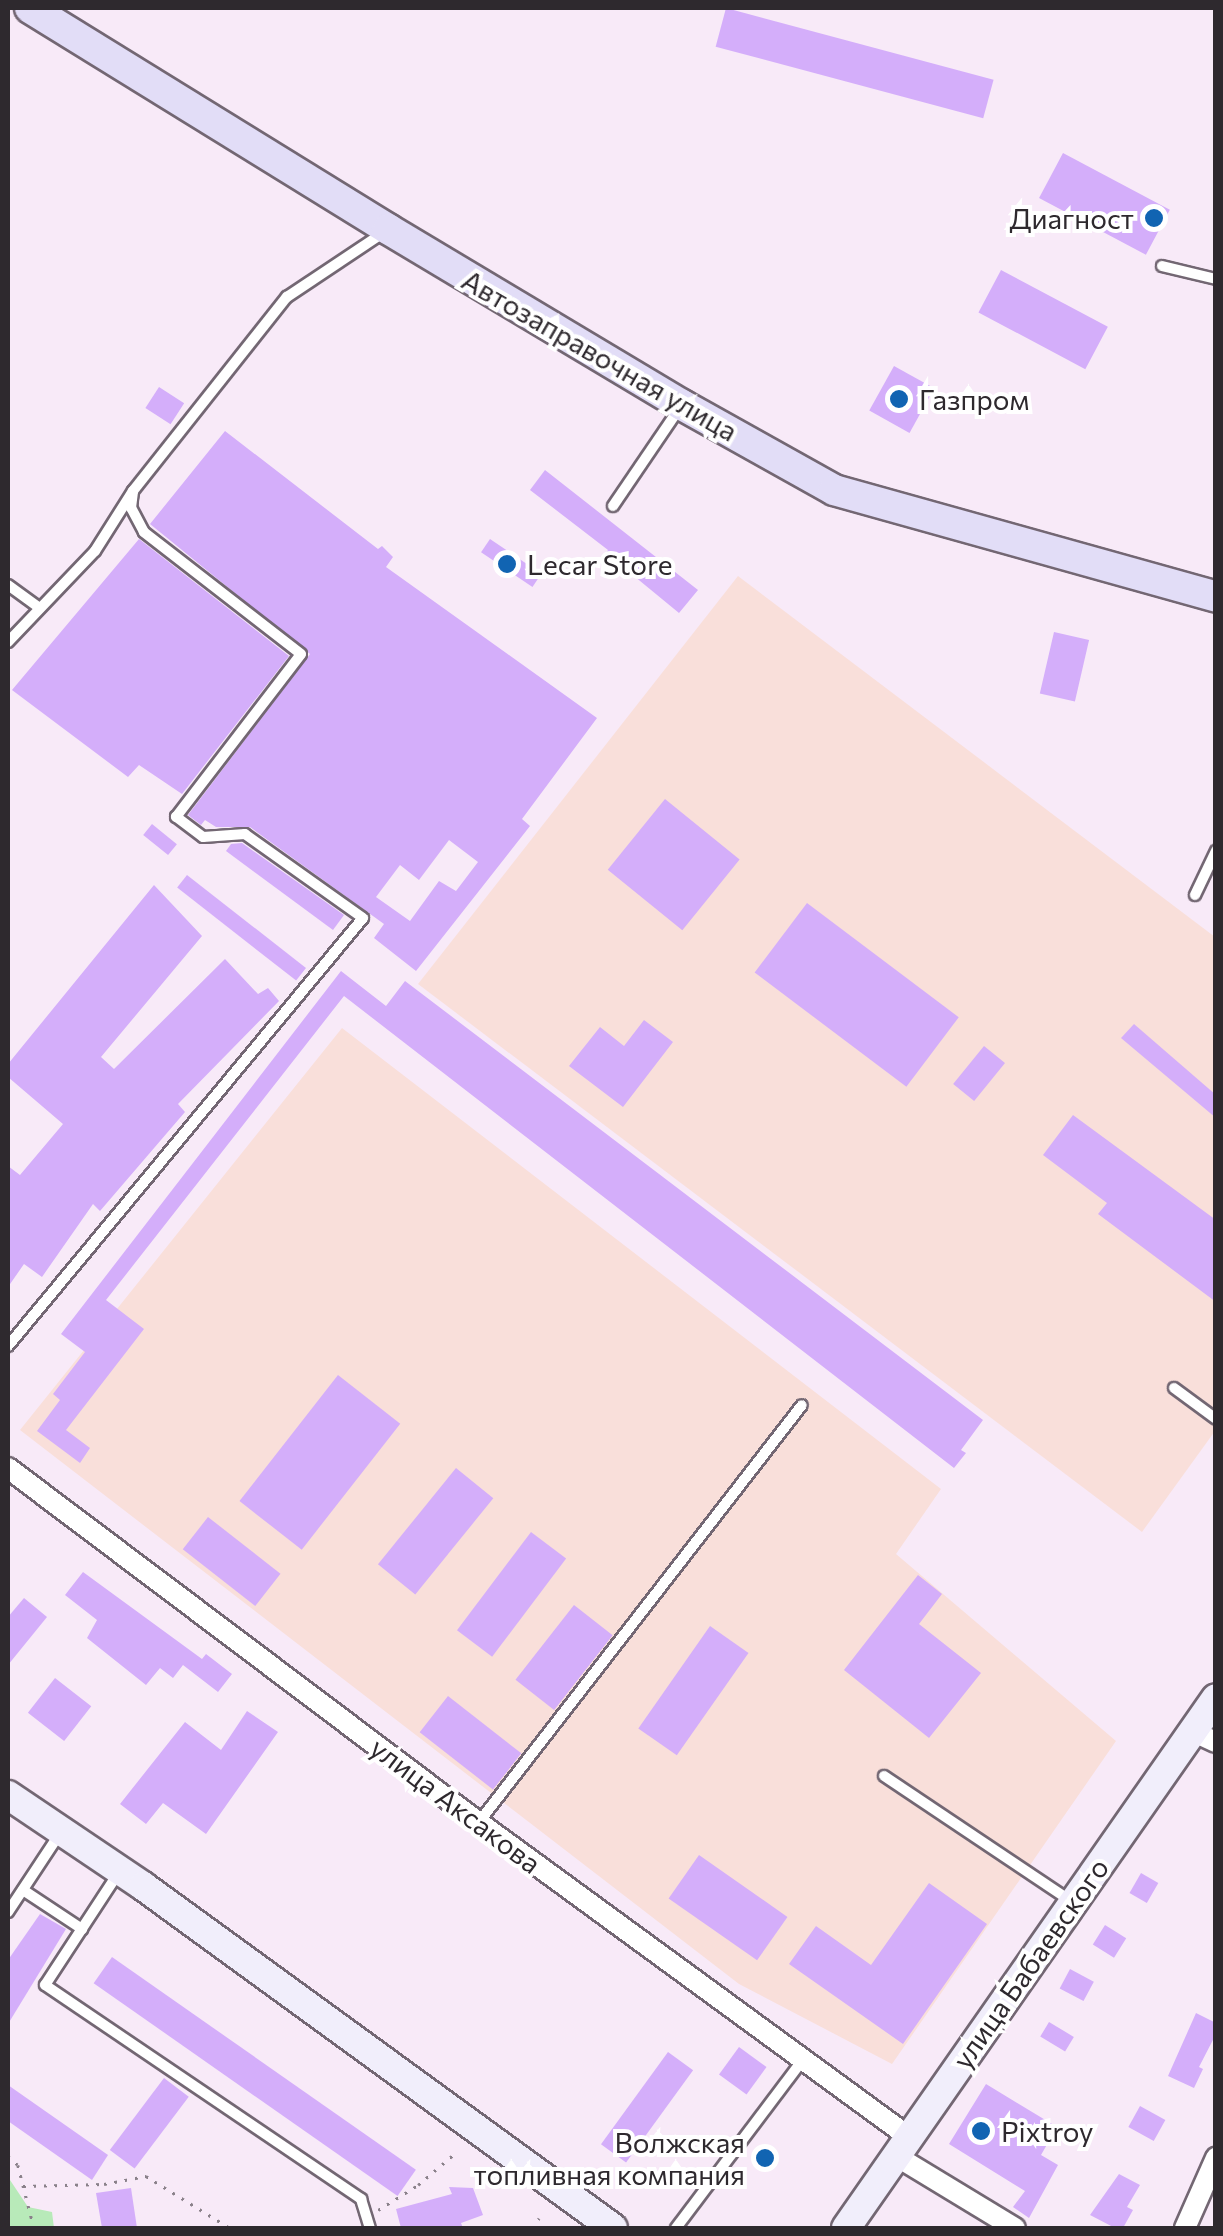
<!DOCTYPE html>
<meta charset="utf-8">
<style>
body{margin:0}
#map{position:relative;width:1223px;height:2236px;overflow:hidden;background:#f8eaf8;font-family:Commissioner,sans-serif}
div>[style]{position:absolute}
.industrial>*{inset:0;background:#f9dfda}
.green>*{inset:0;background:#b8eab9}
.building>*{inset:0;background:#d4aefa;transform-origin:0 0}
.path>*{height:2.5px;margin-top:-1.25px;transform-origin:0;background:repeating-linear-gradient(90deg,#8a818a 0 2.5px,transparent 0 10.5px)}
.roads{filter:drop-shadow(2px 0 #736773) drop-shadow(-2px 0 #736773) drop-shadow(0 2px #736773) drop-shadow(0 -2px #736773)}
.service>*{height:10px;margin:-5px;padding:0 5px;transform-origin:5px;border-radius:5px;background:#fff}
.minor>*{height:20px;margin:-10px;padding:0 10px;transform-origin:10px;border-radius:10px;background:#fff}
.secondary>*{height:28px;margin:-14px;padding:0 14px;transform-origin:14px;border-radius:14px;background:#f1eefb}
.primary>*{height:30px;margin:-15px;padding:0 15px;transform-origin:15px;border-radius:15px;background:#e2ddf7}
.dots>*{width:28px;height:28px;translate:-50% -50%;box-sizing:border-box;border:5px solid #fff;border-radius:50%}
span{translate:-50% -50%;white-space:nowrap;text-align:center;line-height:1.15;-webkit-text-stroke:8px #fff;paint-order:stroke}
.poi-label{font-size:28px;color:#2e292e}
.right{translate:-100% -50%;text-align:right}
.left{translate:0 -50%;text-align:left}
.street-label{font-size:28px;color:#2e292e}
.frame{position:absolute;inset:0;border:10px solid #2e292e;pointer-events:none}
</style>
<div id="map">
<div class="industrial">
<i style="clip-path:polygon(738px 576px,1215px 937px,1215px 1431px,1142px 1532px,418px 984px)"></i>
<i style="clip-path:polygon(342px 1028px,941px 1489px,896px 1554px,1116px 1741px,892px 2064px,739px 1984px,20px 1430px)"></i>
</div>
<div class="green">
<i style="clip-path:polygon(8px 2177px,28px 2207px,52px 2212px,54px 2228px,8px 2228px)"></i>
</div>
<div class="building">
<i style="left:726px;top:8px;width:277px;height:40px;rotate:15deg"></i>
<i style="left:1063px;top:153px;width:121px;height:51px;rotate:28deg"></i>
<i style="left:1001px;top:270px;width:121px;height:48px;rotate:28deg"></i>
<i style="left:894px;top:366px;width:46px;height:51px;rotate:29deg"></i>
<i style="left:159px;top:387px;width:30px;height:25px;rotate:33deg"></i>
<i style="clip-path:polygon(evenodd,225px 431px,378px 549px,382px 546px,393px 557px,386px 567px,597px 718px,522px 819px,530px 826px,416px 971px,374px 938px,384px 924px,250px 827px,216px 827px,205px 820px,201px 825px,188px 815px,310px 654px,150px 524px,225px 431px,449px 840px,478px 862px,456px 891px,439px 881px,410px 921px,376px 897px,400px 865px,419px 880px,449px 840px)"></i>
<i style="clip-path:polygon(545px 470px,698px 590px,679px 613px,606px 553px,608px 550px,530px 490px)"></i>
<i style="clip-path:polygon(139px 539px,289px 656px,182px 794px,139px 765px,128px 777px,12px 690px)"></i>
<i style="left:490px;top:539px;width:62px;height:16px;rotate:34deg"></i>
<i style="left:1054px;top:632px;width:36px;height:63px;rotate:13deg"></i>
<i style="left:665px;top:799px;width:96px;height:91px;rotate:39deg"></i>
<i style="left:152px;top:824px;width:32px;height:14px;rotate:39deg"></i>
<i style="clip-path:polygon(242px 843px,344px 915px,333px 930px,226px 851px,231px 844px)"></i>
<i style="left:187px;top:875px;width:151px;height:16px;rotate:38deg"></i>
<i style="clip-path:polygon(154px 885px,202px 936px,101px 1057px,114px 1069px,225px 959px,258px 994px,268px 988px,279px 1001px,178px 1104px,185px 1112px,100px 1211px,93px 1204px,42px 1277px,24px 1264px,8px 1287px,8px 1166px,20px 1175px,63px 1124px,8px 1077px,8px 1064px)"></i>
<i style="left:807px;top:903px;width:190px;height:87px;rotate:37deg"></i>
<i style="clip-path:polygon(341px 971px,386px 1006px,405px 981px,983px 1420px,961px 1450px,966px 1453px,954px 1468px,344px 996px,106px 1300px,144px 1329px,66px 1430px,90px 1448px,80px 1463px,37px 1431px,60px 1400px,53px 1394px,85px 1352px,61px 1334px)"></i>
<i style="clip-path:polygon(644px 1020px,673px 1042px,623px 1107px,569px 1066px,600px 1027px,624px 1046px)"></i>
<i style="clip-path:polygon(1134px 1024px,1216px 1095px,1216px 1118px,1121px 1038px)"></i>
<i style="left:984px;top:1046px;width:27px;height:49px;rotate:39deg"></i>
<i style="clip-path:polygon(1073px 1115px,1216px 1220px,1216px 1302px,1098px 1214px,1107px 1203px,1043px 1155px)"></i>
<i style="left:338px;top:1375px;width:79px;height:160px;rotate:38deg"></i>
<i style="left:456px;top:1468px;width:48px;height:124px;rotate:39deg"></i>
<i style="left:208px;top:1517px;width:92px;height:41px;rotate:38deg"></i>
<i style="left:531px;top:1532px;width:44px;height:123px;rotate:37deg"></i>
<i style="clip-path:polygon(83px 1572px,202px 1659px,206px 1654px,232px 1674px,218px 1692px,183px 1665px,173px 1678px,160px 1668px,146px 1685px,87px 1638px,97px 1620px,65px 1595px)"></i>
<i style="clip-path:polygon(918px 1575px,942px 1594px,919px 1624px,981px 1673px,929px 1738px,844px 1670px)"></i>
<i style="clip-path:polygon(24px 1598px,47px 1617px,8px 1665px,8px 1617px)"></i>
<i style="left:574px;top:1605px;width:49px;height:95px;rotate:38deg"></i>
<i style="left:710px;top:1626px;width:47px;height:125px;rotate:35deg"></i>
<i style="left:55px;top:1678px;width:46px;height:44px;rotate:38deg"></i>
<i style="left:448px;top:1696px;width:93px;height:46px;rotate:38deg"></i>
<i style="clip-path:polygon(247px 1711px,278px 1732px,206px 1834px,163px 1803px,146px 1824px,120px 1804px,185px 1722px,221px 1750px)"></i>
<i style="left:699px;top:1855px;width:108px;height:53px;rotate:35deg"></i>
<i style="left:1141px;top:1873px;width:20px;height:23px;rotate:30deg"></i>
<i style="clip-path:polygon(929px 1883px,987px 1924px,903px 2044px,789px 1964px,816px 1926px,871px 1965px)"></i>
<i style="clip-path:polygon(40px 1914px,66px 1929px,8px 2024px,8px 1960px)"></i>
<i style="left:1105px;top:1925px;width:25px;height:23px;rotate:32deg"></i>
<i style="left:112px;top:1957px;width:371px;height:32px;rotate:35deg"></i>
<i style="left:1070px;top:1969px;width:27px;height:22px;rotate:28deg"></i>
<i style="clip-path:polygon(1196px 2013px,1216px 2023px,1216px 2034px,1199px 2067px,1203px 2069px,1194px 2088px,1168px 2076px)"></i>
<i style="left:1049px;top:2022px;width:29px;height:17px;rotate:31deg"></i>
<i style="left:739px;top:2047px;width:34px;height:34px;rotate:36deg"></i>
<i style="left:668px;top:2052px;width:31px;height:114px;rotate:36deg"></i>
<i style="left:164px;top:2078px;width:31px;height:90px;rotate:37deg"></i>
<i style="clip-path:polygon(986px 2084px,1057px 2127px,1041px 2155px,1058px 2165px,1029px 2218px,1013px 2207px,1025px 2191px,949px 2144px)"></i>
<i style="clip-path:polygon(8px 2085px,108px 2155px,92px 2180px,8px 2121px)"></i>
<i style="left:1140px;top:2106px;width:29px;height:24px;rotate:29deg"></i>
<i style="clip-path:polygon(1119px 2174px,1140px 2185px,1127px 2207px,1133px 2210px,1123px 2228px,1115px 2228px,1090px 2215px)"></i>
<i style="clip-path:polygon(449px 2187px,473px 2188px,483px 2215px,461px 2223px,463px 2228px,401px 2228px,396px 2209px,452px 2194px)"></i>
<i style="clip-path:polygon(131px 2188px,137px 2228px,102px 2228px,96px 2193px)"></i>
</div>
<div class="path">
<i style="left:8px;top:2156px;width:13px;rotate:42deg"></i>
<i style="left:18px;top:2165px;width:65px;rotate:75.7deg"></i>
<i style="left:23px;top:2186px;width:81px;rotate:-1.4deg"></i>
<i style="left:104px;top:2184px;width:43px;rotate:-10.8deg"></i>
<i style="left:146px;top:2176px;width:99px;rotate:31.8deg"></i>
<i style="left:378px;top:2210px;width:47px;rotate:-32deg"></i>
<i style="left:418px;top:2185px;width:46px;rotate:-40.6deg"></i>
<i style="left:532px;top:2228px;width:12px;rotate:-55deg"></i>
</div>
<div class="roads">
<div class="service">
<i style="left:1162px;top:266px;width:56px;rotate:13.5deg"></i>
<i style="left:613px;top:506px;width:121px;rotate:-55.8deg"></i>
<i style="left:8px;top:585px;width:37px;rotate:36deg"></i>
<i style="left:8px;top:642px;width:126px;rotate:-46.3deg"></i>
<i style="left:95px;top:551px;width:71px;rotate:-57.7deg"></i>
<i style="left:133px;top:491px;width:248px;rotate:-51.6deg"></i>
<i style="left:287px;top:297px;width:115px;rotate:-33.7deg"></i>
<i style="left:1195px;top:895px;width:49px;rotate:-64.5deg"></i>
<i style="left:8px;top:1346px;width:556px;rotate:-50.33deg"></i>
<i style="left:363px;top:918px;width:145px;rotate:-144.6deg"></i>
<i style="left:245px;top:834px;width:42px;rotate:175.9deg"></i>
<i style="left:203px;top:837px;width:34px;rotate:-143deg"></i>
<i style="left:176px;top:817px;width:205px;rotate:-52.5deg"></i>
<i style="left:301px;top:654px;width:199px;rotate:-142.2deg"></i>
<i style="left:144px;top:532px;width:27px;rotate:-118deg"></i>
<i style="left:131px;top:508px;width:17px;rotate:-83deg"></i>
<i style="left:1174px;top:1388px;width:52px;rotate:36.4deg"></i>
<i style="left:884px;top:1776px;width:225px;rotate:33.8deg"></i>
<i style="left:479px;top:1822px;width:527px;rotate:-52.24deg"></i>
<i style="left:119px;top:1872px;width:135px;rotate:123.2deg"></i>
<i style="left:45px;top:1985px;width:382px;rotate:34.1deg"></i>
<i style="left:361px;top:2199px;width:30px;rotate:73deg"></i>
<i style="left:23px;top:1890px;width:71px;rotate:33.5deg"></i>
<i style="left:8px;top:1912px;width:95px;rotate:-56.6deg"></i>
<i style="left:676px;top:2228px;width:208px;rotate:-53deg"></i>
</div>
<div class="minor">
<i style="left:8px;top:1468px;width:588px;rotate:36.99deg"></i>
<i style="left:478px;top:1822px;width:534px;rotate:36.16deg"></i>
<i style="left:1192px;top:1731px;width:26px;rotate:25deg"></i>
<i style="left:896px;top:2156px;width:139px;rotate:31.2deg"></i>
<i style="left:1185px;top:2228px;width:77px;rotate:-66.1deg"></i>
</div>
<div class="secondary">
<i style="left:8px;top:1795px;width:163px;rotate:34deg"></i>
<i style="left:143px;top:1886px;width:581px;rotate:36.04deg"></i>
<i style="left:846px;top:2228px;width:646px;rotate:-55.08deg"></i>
</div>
<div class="primary">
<i style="left:30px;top:8px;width:421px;rotate:31.7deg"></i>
<i style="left:388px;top:229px;width:343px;rotate:30.9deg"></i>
<i style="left:682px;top:405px;width:174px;rotate:29.2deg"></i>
<i style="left:834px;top:490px;width:397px;rotate:15.6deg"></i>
</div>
</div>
<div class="dots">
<i style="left:1154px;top:218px;background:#1164b2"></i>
<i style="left:899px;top:399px;background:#1164b2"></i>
<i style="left:507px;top:564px;background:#1164b2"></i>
<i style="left:981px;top:2131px;background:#1164b2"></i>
<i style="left:765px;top:2158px;background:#1164b2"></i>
</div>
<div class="poi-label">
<span class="right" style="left:1134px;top:218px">Диагност</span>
<span class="left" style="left:919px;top:399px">Газпром</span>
<span class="left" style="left:527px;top:564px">Lecar Store</span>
<span class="left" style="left:1001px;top:2131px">Pixtroy</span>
<span class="right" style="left:745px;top:2158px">Волжская<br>топливная компания</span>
</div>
<div class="street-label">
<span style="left:600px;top:355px;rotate:30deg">Автозаправочная улица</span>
<span style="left:456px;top:1805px;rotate:37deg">улица Аксакова</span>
<span style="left:1030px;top:1963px;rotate:-55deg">улица Бабаевского</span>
</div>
<div class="frame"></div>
</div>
